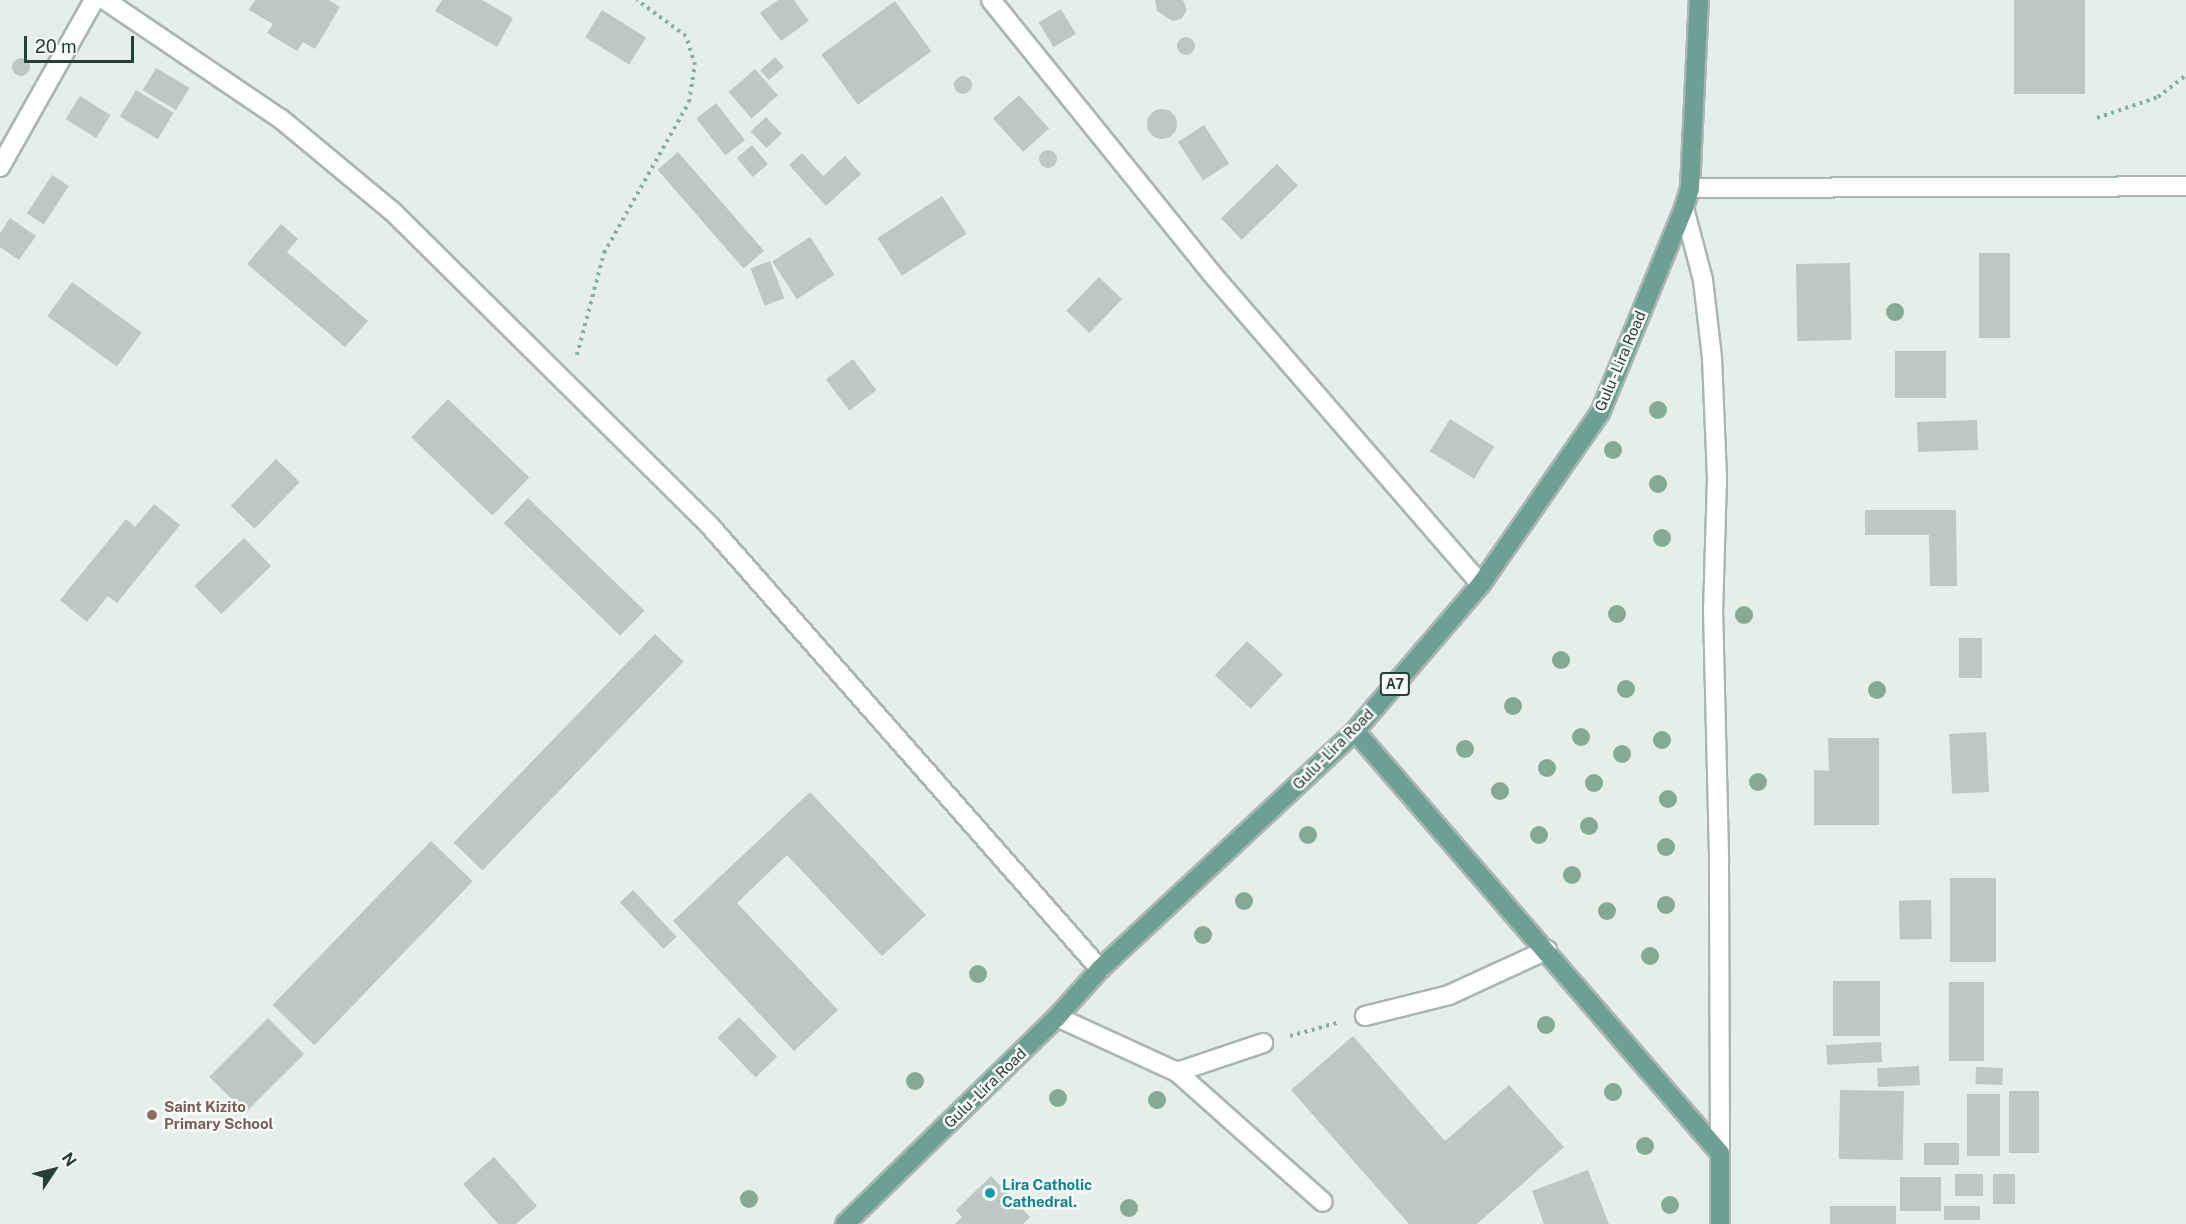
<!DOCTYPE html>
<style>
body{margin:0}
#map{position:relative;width:2186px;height:1224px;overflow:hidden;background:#e6eeea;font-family:"Public Sans",sans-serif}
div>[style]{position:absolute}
.building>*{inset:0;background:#bbc8c3;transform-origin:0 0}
.round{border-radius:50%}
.path>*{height:4px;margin-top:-2px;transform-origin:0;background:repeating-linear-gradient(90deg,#89aea3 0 3px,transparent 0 7.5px)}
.roads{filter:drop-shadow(2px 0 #a9b6b1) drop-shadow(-2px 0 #a9b6b1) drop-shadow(0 2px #a9b6b1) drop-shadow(0 -2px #a9b6b1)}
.minor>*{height:18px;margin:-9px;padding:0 9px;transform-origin:9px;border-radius:9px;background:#fff}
.major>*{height:18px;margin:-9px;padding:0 9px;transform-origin:9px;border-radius:9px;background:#6e9f93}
.trees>*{width:18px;height:18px;margin:-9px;border-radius:50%;background:#84aa93}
.dots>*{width:16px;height:16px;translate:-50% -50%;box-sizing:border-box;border:3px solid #f6faf8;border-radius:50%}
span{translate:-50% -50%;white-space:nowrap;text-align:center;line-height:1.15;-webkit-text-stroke:5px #f6faf8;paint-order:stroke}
.shield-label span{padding:2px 4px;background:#f6faf8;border:2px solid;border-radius:4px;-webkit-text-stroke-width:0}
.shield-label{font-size:14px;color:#263e38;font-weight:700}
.street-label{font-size:15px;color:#263e38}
.education-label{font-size:15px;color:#785e54;font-weight:700}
.left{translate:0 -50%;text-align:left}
.culture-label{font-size:15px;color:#0d838f;font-weight:700}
.north{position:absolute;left:24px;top:1140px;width:60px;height:60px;-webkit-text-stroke:4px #f6faf8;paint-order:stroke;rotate:55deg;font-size:16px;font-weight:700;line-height:24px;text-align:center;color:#263e38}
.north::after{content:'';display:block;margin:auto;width:21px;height:27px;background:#263e38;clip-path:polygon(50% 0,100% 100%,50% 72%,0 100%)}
.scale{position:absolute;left:24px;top:36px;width:110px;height:27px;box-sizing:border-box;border:3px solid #263e38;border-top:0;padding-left:8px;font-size:18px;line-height:21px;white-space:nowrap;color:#263e38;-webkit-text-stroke:4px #f6faf8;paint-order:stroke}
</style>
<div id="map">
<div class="building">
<i style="clip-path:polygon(255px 0,329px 0,340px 7px,315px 49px,303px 42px,297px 51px,267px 33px,273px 24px,249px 10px)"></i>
<i style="clip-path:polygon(442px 0,482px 0,513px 18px,497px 47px,435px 11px)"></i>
<i style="clip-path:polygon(778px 0,794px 0,809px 21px,781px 41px,760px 13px)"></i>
<i style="clip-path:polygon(1155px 0,1183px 0,1187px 10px,1181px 19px,1172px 21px,1157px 11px)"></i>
<i style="left:2014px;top:0;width:71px;height:94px"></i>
<i style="left:895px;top:1px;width:62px;height:91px;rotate:54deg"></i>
<i style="left:1061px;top:9px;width:29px;height:26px;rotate:59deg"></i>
<i style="left:602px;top:10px;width:52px;height:32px;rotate:32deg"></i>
<i class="round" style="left:1177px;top:37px;width:18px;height:18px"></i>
<i style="left:775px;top:57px;width:13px;height:20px;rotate:48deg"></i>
<i class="round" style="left:12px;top:58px;width:18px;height:18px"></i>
<i style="left:156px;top:68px;width:39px;height:26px;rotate:31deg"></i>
<i style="left:755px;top:69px;width:35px;height:35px;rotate:49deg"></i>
<i class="round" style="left:954px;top:76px;width:18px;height:18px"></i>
<i style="left:136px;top:90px;width:44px;height:31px;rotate:31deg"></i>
<i style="left:1019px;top:95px;width:45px;height:35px;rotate:48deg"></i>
<i style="left:80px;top:96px;width:36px;height:27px;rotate:32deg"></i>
<i style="left:716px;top:103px;width:47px;height:25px;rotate:52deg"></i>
<i class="round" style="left:1147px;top:109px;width:30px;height:30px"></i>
<i style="left:766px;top:117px;width:23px;height:21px;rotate:47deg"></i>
<i style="left:1204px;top:125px;width:46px;height:31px;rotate:57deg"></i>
<i style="left:752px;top:145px;width:25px;height:20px;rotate:50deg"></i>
<i class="round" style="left:1039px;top:150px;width:18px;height:18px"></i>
<i style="left:678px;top:152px;width:131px;height:27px;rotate:49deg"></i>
<i style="clip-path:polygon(802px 153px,823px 176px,845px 156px,861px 174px,826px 206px,789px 165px)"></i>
<i style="left:1277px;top:164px;width:30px;height:78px;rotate:46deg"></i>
<i style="left:52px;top:175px;width:20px;height:46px;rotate:33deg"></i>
<i style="left:942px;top:196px;width:45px;height:77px;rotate:57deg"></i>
<i style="clip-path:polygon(10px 218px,36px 236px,19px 260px,0 247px,0 233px)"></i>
<i style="clip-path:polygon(281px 224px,298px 239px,287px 252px,368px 321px,345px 347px,247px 264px)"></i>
<i style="left:810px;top:237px;width:45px;height:45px;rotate:57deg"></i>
<i style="left:1979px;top:253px;width:31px;height:85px"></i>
<i style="left:770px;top:261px;width:40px;height:21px;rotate:69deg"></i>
<i style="left:1850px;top:263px;width:77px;height:54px;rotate:89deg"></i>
<i style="left:1099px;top:277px;width:32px;height:47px;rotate:44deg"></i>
<i style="left:72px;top:282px;width:86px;height:42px;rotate:36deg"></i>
<i style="left:1895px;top:351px;width:51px;height:47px"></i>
<i style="left:853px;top:359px;width:39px;height:34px;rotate:53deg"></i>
<i style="left:448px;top:399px;width:113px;height:53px;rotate:44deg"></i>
<i style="left:1450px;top:419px;width:52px;height:38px;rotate:32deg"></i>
<i style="left:1977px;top:420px;width:30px;height:60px;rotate:88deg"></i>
<i style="left:276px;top:459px;width:33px;height:65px;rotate:44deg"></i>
<i style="left:528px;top:498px;width:162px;height:35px;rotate:44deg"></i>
<i style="clip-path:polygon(154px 504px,180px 525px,117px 603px,108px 596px,87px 622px,60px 600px,126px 519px,135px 527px)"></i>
<i style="clip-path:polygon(1865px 510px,1956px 510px,1957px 586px,1930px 586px,1929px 535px,1865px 535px)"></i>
<i style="left:244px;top:538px;width:39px;height:69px;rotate:46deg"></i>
<i style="left:655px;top:634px;width:40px;height:290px;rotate:44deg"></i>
<i style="left:1959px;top:638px;width:23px;height:40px"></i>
<i style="left:1247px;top:641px;width:49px;height:47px;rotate:43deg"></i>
<i style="left:1986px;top:732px;width:60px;height:37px;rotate:87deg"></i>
<i style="clip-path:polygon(1828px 738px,1879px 738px,1879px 825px,1814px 825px,1814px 770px,1829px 771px)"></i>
<i style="clip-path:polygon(810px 792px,926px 915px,882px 956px,787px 855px,737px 903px,838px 1010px,794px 1051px,673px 921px)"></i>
<i style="left:431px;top:841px;width:58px;height:228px;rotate:44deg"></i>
<i style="left:1950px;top:878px;width:46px;height:84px"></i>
<i style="left:633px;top:890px;width:64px;height:18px;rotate:47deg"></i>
<i style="left:1931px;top:900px;width:39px;height:32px;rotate:89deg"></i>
<i style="left:1833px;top:981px;width:47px;height:55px"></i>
<i style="left:1984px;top:982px;width:79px;height:35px;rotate:90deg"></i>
<i style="left:739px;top:1017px;width:55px;height:30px;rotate:46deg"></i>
<i style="left:268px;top:1018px;width:51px;height:83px;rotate:45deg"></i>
<i style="clip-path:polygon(1353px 1036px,1445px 1141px,1509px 1085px,1564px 1147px,1477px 1224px,1409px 1224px,1291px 1090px)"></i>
<i style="left:1881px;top:1042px;width:20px;height:55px;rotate:87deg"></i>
<i style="left:1919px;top:1066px;width:19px;height:42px;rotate:87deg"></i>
<i style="left:1976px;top:1067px;width:27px;height:17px;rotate:2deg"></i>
<i style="left:1840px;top:1090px;width:64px;height:69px;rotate:1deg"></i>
<i style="left:2009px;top:1091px;width:30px;height:62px"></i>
<i style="left:1967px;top:1094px;width:33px;height:62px"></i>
<i style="left:1924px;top:1143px;width:35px;height:22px"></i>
<i style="clip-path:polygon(494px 1157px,537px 1206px,516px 1224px,498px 1224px,463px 1184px)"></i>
<i style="clip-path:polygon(1588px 1170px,1609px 1224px,1544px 1224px,1532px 1191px)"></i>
<i style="left:1983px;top:1174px;width:22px;height:28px;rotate:90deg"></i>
<i style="left:1993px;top:1174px;width:22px;height:30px"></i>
<i style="clip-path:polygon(991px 1176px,1030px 1217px,1023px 1224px,955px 1224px,962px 1217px,956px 1210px)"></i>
<i style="left:1900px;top:1177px;width:41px;height:34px"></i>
<i style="left:1830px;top:1206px;width:66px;height:18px"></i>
<i style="left:1980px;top:1206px;width:14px;height:36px;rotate:90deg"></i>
</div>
<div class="path">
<i style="left:2097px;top:118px;width:65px;rotate:-19deg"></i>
<i style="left:2158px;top:97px;width:36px;rotate:-38deg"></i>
<i style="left:577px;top:355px;width:106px;rotate:-75.2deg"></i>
<i style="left:604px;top:253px;width:173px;rotate:-60.6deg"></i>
<i style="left:689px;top:102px;width:37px;rotate:-81deg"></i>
<i style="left:695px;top:65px;width:30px;rotate:-107deg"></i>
<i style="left:686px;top:36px;width:61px;rotate:-143.7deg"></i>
<i style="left:1290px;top:1036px;width:52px;rotate:-15.6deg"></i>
</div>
<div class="roads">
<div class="minor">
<i style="left:105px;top:0;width:212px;rotate:34.1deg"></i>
<i style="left:281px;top:119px;width:144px;rotate:39.7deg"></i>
<i style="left:392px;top:211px;width:449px;rotate:44.7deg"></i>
<i style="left:711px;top:527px;width:589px;rotate:48.65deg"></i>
<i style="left:991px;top:0;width:352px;rotate:51.1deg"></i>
<i style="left:1212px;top:274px;width:410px;rotate:49.1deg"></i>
<i style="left:0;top:167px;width:192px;rotate:-60.6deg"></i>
<i style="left:1690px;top:188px;width:496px;rotate:-0.2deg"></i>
<i style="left:1684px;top:208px;width:74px;rotate:75.2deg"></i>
<i style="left:1703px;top:280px;width:79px;rotate:83.4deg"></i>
<i style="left:1712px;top:358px;width:120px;rotate:87.6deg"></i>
<i style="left:1717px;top:478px;width:131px;rotate:91.7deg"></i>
<i style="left:1713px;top:609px;width:252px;rotate:88.6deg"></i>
<i style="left:1719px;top:861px;width:292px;rotate:89.8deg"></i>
<i style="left:1365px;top:1016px;width:87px;rotate:-14deg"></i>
<i style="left:1449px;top:995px;width:108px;rotate:-24.7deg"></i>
<i style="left:1057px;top:1017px;width:132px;rotate:24.6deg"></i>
<i style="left:1177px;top:1072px;width:195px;rotate:41.7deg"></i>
<i style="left:1177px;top:1072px;width:91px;rotate:-18.6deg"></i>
</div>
<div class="major">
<i style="left:1355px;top:731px;width:558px;rotate:49.14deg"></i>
<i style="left:1720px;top:1153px;width:71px;rotate:90deg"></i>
<i style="left:845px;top:1224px;width:296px;rotate:-44.3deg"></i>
<i style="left:1057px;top:1017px;width:64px;rotate:-48.1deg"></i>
<i style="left:1100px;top:969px;width:349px;rotate:-43deg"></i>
<i style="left:1355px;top:731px;width:194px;rotate:-49.4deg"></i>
<i style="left:1481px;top:584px;width:208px;rotate:-55.2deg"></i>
<i style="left:1600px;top:413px;width:222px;rotate:-67.7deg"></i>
<i style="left:1684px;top:208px;width:21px;rotate:-73deg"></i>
<i style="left:1690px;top:188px;width:188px;rotate:-87.3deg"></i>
</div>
</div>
<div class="trees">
<i style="left:1895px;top:312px"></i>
<i style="left:1658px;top:410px"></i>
<i style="left:1613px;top:450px"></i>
<i style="left:1658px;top:484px"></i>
<i style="left:1662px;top:538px"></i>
<i style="left:1617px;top:614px"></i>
<i style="left:1744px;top:615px"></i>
<i style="left:1561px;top:660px"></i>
<i style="left:1626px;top:689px"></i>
<i style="left:1877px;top:690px"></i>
<i style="left:1513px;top:706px"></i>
<i style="left:1581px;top:737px"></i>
<i style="left:1662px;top:740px"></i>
<i style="left:1465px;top:749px"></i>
<i style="left:1622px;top:754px"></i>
<i style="left:1547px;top:768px"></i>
<i style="left:1758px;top:782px"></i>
<i style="left:1594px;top:783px"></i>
<i style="left:1500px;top:791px"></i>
<i style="left:1668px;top:799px"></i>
<i style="left:1589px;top:826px"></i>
<i style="left:1308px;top:835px"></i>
<i style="left:1539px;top:835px"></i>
<i style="left:1666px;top:847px"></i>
<i style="left:1572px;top:875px"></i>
<i style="left:1244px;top:901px"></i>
<i style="left:1666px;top:905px"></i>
<i style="left:1607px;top:911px"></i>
<i style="left:1203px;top:935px"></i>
<i style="left:1650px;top:956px"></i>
<i style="left:978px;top:974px"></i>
<i style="left:1546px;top:1025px"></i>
<i style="left:915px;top:1081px"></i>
<i style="left:1613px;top:1092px"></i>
<i style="left:1058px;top:1098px"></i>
<i style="left:1157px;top:1100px"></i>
<i style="left:1645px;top:1146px"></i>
<i style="left:749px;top:1199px"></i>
<i style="left:1670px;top:1205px"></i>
<i style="left:1129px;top:1208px"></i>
</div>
<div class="dots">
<i style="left:152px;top:1115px;background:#8d6e63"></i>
<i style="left:990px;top:1193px;background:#0f9aa8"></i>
</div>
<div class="shield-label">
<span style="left:1395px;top:684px">A7</span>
</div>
<div class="street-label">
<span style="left:1620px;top:361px;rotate:-67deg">Gulu - Lira Road</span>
<span style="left:1333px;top:749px;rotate:-45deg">Gulu - Lira Road</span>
<span style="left:985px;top:1088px;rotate:-44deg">Gulu - Lira Road</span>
</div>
<div class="education-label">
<span class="left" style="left:164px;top:1115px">Saint Kizito<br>Primary School</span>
</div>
<div class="culture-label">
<span class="left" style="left:1002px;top:1193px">Lira Catholic<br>Cathedral.</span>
</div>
<div class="north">N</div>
<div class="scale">20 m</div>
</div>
